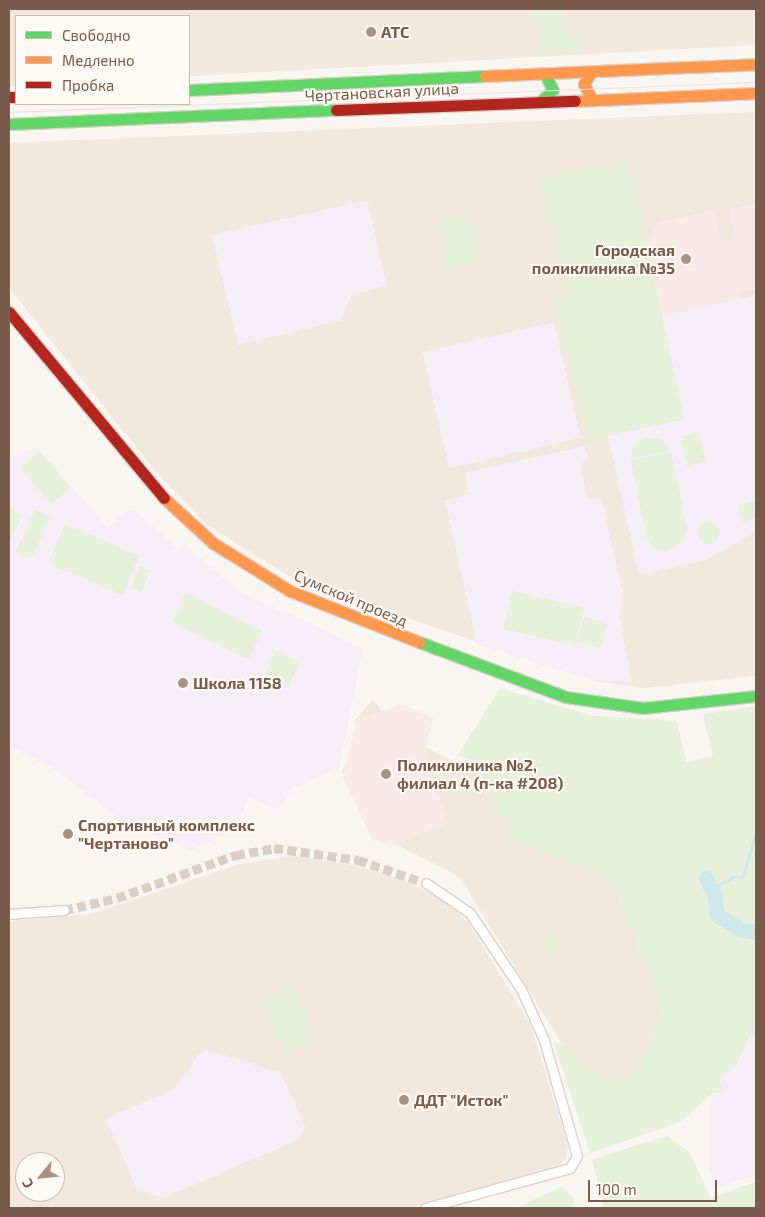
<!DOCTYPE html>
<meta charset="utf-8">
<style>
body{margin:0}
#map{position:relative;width:765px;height:1217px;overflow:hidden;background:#f9f5f0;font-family:"Exo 2",sans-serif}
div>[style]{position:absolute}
.residential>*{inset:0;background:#f2e8de}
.education>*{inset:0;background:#f6eef6;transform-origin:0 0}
.medical>*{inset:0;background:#fae9e9}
.green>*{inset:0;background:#e7f0db;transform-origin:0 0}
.round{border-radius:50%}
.stream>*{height:2.5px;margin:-1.25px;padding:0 1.25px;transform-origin:1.25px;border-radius:1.25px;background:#d0e8ea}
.river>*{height:15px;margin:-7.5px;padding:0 7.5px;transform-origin:7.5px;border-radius:7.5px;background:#d0e8ea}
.street-tunnel>*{height:9px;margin-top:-4.5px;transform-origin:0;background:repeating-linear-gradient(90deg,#d9cfc7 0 9px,transparent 0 13.5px)}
.roads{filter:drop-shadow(1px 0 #d7d1cb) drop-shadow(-1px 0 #d7d1cb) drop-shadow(0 1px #d7d1cb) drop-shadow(0 -1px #d7d1cb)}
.street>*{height:9px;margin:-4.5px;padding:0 4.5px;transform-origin:4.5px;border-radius:4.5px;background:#fefefd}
.fast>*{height:11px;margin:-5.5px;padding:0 5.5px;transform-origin:5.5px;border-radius:5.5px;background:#63d668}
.slow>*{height:11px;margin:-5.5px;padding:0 5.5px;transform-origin:5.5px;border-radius:5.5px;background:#ff974d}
.jam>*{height:11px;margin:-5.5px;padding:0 5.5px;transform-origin:5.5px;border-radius:5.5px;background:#b3261e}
.tram>*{height:1px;margin:-0.5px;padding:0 0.5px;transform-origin:0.5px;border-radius:0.5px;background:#e6e3e7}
.dots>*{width:14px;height:14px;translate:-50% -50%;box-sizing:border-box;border:2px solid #fffaf3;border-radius:50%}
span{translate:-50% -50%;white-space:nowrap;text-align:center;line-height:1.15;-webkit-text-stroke:4px #fffaf3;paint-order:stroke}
.poi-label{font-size:16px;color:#7a5c4d;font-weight:700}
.left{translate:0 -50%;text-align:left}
.right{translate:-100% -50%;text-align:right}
.street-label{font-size:16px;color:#7a5c4d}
.frame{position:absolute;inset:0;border:10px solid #7a5c4d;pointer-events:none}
.legend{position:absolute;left:15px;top:15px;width:175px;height:90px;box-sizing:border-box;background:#fffaf3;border:1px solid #cabbb1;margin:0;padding:6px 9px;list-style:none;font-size:15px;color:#7a5c4d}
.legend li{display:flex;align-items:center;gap:10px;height:25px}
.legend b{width:25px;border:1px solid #cabbb1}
.north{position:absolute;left:15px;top:1152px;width:50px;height:50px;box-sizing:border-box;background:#fffaf3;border:1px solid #cabbb1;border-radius:50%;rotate:242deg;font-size:14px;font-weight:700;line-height:20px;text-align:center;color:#7a5c4d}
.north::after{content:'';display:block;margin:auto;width:18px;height:22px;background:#a69286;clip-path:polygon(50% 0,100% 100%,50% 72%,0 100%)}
.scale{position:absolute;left:588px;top:1180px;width:129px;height:22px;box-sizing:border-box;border:2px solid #7a5c4d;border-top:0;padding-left:6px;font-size:15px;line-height:18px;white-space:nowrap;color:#7a5c4d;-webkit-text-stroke:4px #fffaf3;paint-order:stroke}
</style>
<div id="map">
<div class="residential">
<i style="clip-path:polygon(9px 9px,756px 9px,756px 45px,189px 76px,189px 16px,16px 16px,16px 86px,9px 86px)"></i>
<i style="clip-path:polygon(756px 112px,756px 676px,645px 688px,593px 681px,295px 580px,206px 524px,154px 469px,9px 288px,9px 143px)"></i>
<i style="clip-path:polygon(373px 699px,396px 732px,478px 774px,498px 804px,513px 842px,588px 869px,613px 885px,662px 1005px,638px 1071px,618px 1081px,588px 1070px,568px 1054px,460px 877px,370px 831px,342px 771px,359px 746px,355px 720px)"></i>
<i style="clip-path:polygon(evenodd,290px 856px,352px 865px,402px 879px,440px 898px,468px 922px,530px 1024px,568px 1145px,566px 1159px,559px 1165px,410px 1208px,9px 1208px,9px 921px,92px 914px,236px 865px,290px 856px,25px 1162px,55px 1162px,55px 1192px,25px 1192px,25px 1162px)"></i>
</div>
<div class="education">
<i style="clip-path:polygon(367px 200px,387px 286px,352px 294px,340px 321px,238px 345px,212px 235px)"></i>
<i style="clip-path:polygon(756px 295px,756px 531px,707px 560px,639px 575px,608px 436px,684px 419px,661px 316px)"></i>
<i style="left:554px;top:322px;width:119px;height:135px;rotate:77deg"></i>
<i style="clip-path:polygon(585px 446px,589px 462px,580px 464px,588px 500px,601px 497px,623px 594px,620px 617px,631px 681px,593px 681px,477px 644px,445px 500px,469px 494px,465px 473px)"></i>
<i style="clip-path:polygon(37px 447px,108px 528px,126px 512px,136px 511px,179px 551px,184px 544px,240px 592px,363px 648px,339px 768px,294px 787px,278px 809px,248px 798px,237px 827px,192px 850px,121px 821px,58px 771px,9px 746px,9px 457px)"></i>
<i style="clip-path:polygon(746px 1028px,756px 1035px,756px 1175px,715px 1187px,709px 1168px,710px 1099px)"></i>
<i style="clip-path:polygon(208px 1050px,281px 1073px,305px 1127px,299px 1139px,164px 1198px,137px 1190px,106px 1119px,174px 1089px,198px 1055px)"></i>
</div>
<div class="medical">
<i style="clip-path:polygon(756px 203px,756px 289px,739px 293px,740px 298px,661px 316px,646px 250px,656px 223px,714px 210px,721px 241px,735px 238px,729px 209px)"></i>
<i style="clip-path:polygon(402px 704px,433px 718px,424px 756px,448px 823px,391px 846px,373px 840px,343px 778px,357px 720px)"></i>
</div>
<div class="green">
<i style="clip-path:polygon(532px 9px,564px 9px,570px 34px,582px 36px,585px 50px,542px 52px)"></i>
<i style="clip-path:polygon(629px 159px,684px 419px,588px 440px,554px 301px,568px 297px,539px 177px)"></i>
<i style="left:470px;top:214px;width:49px;height:35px;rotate:77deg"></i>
<i style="left:699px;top:432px;width:31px;height:19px;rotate:77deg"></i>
<i style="clip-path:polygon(643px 437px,663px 440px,670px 451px,631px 459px,633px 446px)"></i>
<i style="left:39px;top:451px;width:48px;height:25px;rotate:49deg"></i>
<i style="clip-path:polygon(671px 452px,687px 529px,682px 542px,666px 551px,654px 548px,646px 537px,631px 460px)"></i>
<i style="clip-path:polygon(756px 501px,756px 518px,742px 522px,738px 505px)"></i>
<i style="clip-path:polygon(9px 504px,22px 516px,9px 543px)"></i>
<i style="left:35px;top:510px;width:17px;height:46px;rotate:25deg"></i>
<i class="round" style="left:698px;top:522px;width:22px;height:22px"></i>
<i style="left:65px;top:524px;width:81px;height:43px;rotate:23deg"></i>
<i style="left:140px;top:566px;width:11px;height:24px;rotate:22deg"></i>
<i style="left:512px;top:591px;width:74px;height:39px;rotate:13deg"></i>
<i style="left:186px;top:593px;width:85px;height:32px;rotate:26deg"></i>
<i style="left:584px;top:617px;width:24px;height:26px;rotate:15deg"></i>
<i style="clip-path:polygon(270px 648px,300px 663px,288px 687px,264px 675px,274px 654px)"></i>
<i style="clip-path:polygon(500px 688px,593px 716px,677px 721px,686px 762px,713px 756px,703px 714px,756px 706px,756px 1035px,751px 1032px,736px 1065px,719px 1080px,723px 1092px,713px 1093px,680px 1122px,590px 1153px,554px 1044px,560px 1043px,588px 1070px,618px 1081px,638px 1071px,662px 1005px,613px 885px,588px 869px,513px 842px,474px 761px,458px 755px)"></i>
<i class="round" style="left:542px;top:935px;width:18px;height:18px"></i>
<i style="left:293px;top:985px;width:61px;height:35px;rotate:67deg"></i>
<i style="clip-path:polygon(667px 1136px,689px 1152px,711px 1198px,756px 1182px,756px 1208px,604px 1208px,592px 1159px)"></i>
<i style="clip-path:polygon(562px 1187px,574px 1199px,574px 1208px,478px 1208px,518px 1207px)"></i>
</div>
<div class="stream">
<i style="left:709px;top:890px;width:27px;rotate:-28deg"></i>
<i style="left:733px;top:877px;width:10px"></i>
<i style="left:743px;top:877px;width:47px;rotate:-73.9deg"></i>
</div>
<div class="river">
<i style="left:706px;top:878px;width:20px;rotate:63deg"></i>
<i style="left:715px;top:896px;width:19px;rotate:84deg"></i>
<i style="left:717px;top:915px;width:27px;rotate:31deg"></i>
<i style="left:740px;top:929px;width:16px;rotate:11deg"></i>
</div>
<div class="street-tunnel">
<i style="left:64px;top:910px;width:54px;rotate:-12.8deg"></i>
<i style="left:117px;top:898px;width:127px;rotate:-19.9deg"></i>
<i style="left:236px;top:855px;width:39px;rotate:-10deg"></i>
<i style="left:274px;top:848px;width:85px;rotate:8.1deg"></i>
<i style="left:358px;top:860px;width:72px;rotate:18.7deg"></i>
</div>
<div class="roads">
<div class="street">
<i style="left:9px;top:914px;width:55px;rotate:-4.2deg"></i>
<i style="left:425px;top:1208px;width:150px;rotate:-15.4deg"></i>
<i style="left:570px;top:1168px;width:14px;rotate:-60deg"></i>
<i style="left:577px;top:1156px;width:121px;rotate:-105.9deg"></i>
<i style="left:544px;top:1040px;width:56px;rotate:-114.3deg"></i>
<i style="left:521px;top:989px;width:92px;rotate:-123.9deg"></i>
<i style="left:470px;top:913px;width:53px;rotate:-145.7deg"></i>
</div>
<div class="fast">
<i style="left:189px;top:90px;width:296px;rotate:-2.7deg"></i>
<i style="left:541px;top:101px;width:16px;rotate:-43deg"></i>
<i style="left:553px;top:90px;width:18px;rotate:-117deg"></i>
<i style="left:9px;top:124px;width:327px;rotate:-2.5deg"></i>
<i style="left:419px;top:642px;width:157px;rotate:20.5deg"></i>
<i style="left:566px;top:697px;width:78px;rotate:8.1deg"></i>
<i style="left:643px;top:708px;width:114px;rotate:-6.1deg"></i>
</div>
<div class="slow">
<i style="left:591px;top:72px;width:14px;rotate:120deg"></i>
<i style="left:584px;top:84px;width:16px;rotate:63deg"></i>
<i style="left:485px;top:76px;width:271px;rotate:-2.5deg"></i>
<i style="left:575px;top:101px;width:181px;rotate:-2.5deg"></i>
<i style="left:164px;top:498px;width:67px;rotate:42.6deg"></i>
<i style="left:213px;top:543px;width:91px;rotate:31.9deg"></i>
<i style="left:290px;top:591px;width:139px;rotate:21.6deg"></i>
</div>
<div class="jam">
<i style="left:9px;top:97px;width:7px"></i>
<i style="left:336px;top:110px;width:239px;rotate:-2.2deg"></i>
<i style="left:9px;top:312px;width:242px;rotate:50.2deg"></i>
</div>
</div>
<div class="tram">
<i style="left:9px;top:112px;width:748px;rotate:-2.3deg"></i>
</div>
<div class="dots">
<i style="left:371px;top:32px;background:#a69286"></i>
<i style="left:686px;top:259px;background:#a69286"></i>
<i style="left:183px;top:683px;background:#a69286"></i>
<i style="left:386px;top:774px;background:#a69286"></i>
<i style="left:68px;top:834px;background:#a69286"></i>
<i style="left:404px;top:1100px;background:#a69286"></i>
</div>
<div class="poi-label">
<span class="left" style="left:381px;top:32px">АТС</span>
<span class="right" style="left:675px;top:259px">Городская<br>поликлиника №35</span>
<span class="left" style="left:193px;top:683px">Школа 1158</span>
<span class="left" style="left:397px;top:774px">Поликлиника №2,<br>филиал 4 (п-ка #208)</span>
<span class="left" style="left:78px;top:834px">Спортивный комплекс<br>"Чертаново"</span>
<span class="left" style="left:414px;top:1100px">ДДТ "Исток"</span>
</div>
<div class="street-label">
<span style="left:382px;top:92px;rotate:-3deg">Чертановская улица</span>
<span style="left:351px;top:598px;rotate:23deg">Сумской проезд</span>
</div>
<div class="frame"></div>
<ul class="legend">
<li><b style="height:6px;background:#63d668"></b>Свободно</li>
<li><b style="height:6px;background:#ff974d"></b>Медленно</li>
<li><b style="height:6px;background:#b3261e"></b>Пробка</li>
</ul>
<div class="north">С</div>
<div class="scale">100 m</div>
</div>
